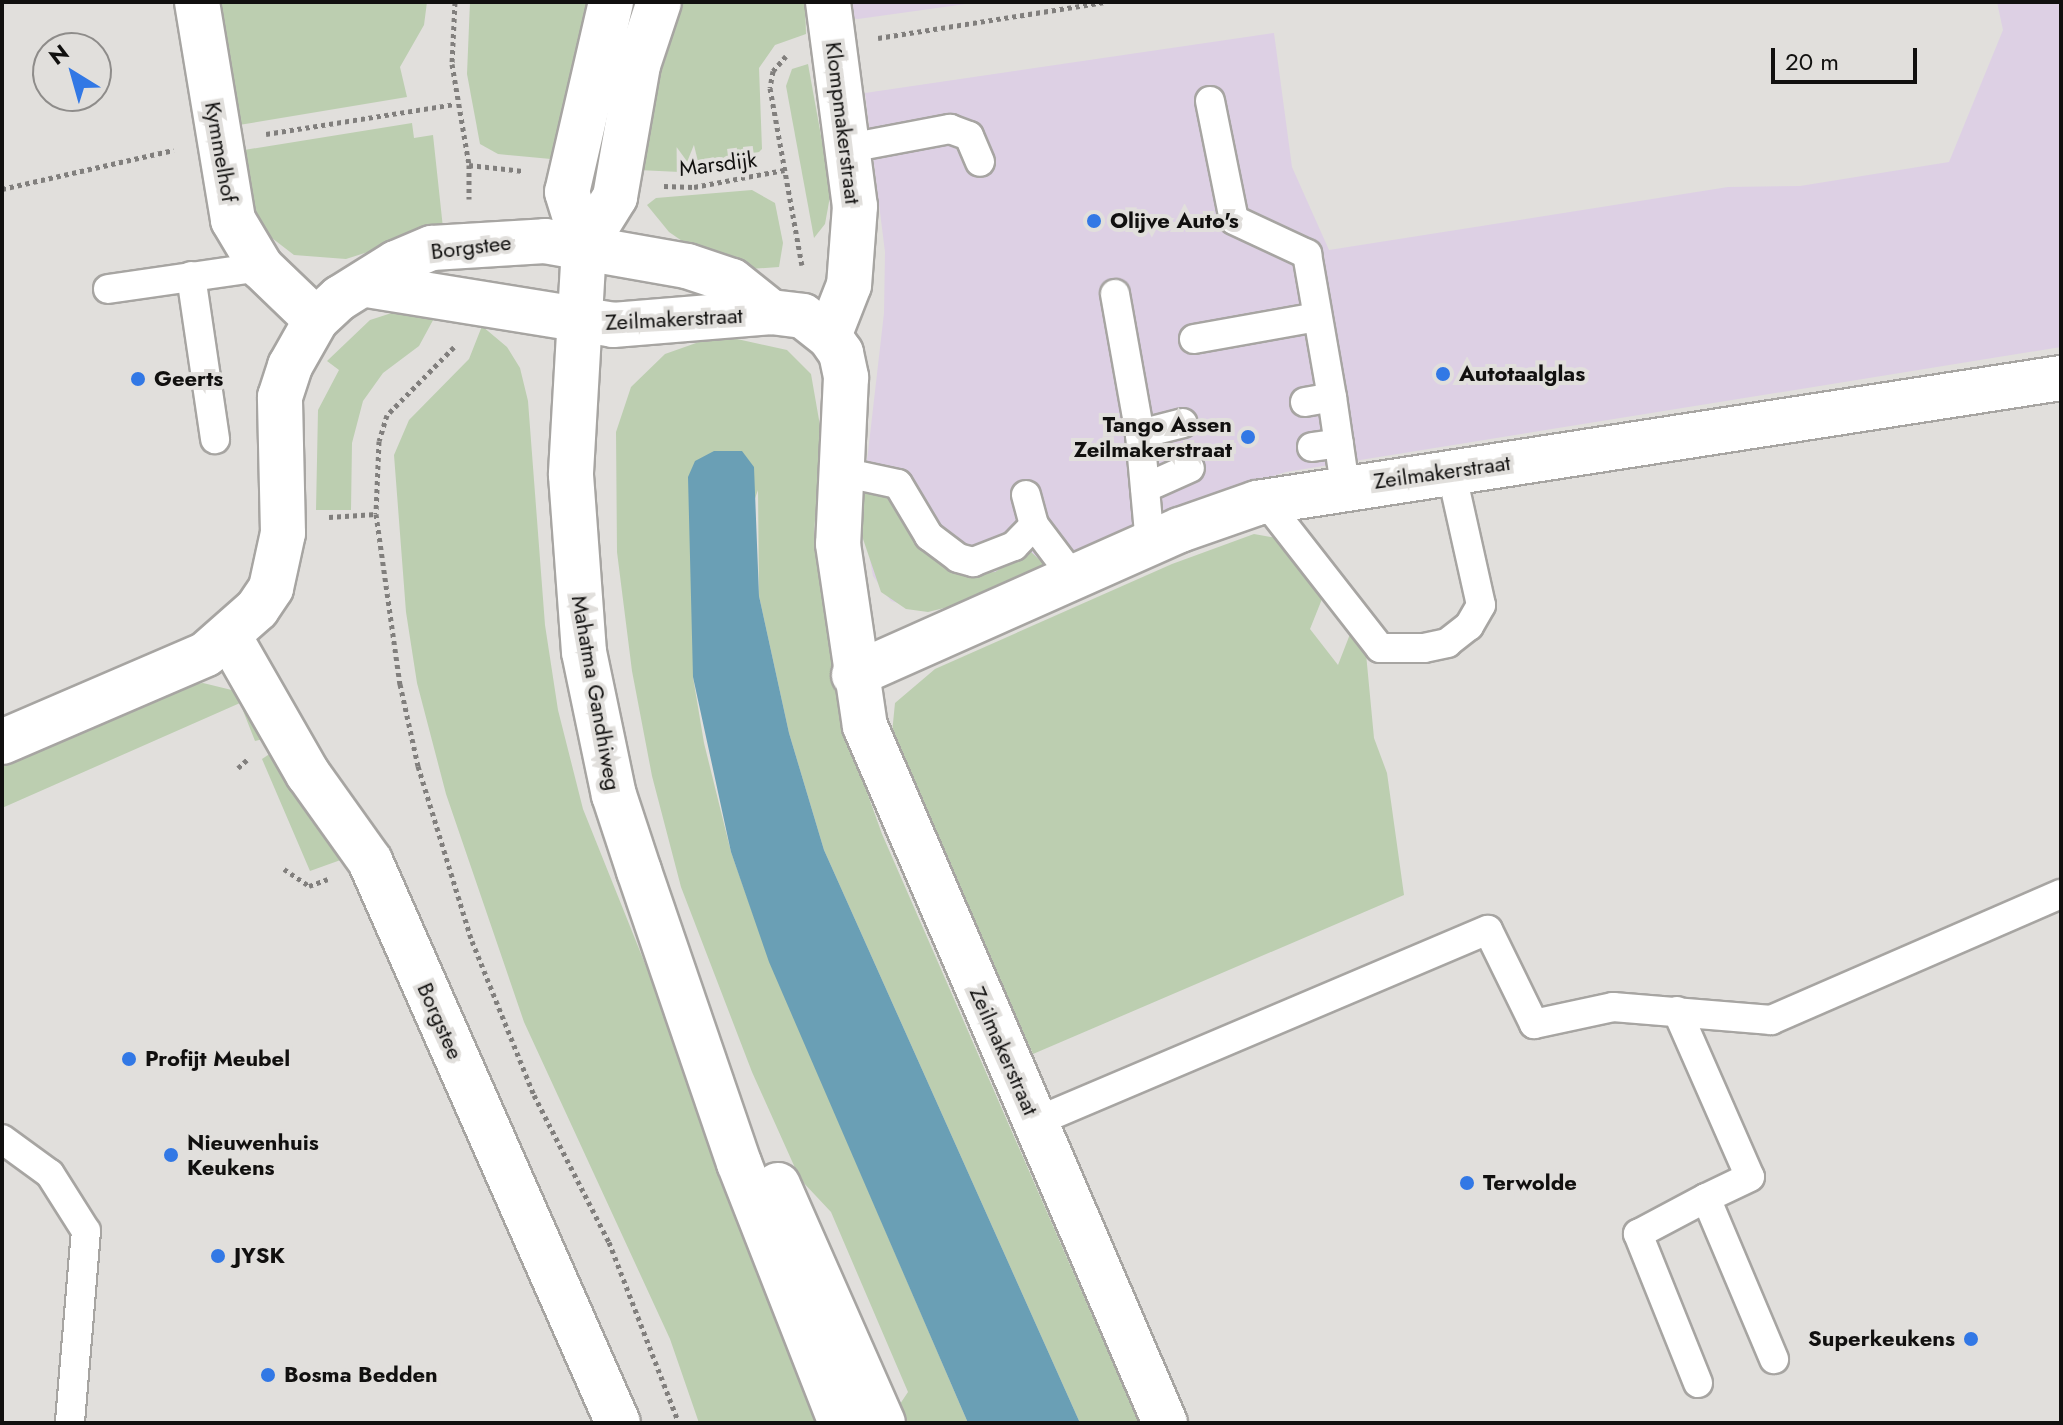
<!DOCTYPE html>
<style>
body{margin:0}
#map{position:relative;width:2063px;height:1425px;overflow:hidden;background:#e1dfdc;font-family:Jost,sans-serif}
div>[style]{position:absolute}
.industrial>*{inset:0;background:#ddd0e4}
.green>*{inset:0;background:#bcceb0}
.water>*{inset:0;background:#6a9fb5}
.path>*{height:5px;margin-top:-2.5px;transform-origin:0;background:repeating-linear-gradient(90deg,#817f7d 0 4px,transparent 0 8px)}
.roads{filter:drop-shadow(2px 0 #a7a5a2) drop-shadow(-2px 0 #a7a5a2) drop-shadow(0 2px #a7a5a2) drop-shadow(0 -2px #a7a5a2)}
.lane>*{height:28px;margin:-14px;padding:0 14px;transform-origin:14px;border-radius:14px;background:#fff}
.street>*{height:44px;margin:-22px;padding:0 22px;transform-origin:22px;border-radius:22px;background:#fff}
.secondary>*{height:44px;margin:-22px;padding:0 22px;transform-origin:22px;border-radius:22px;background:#fff}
.dots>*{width:22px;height:22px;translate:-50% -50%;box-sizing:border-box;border:4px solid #e1dfdc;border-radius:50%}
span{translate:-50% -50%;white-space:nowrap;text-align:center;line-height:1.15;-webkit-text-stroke:8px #e1dfdc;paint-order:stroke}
.street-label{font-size:22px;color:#11100f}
.poi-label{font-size:22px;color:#11100f;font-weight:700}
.left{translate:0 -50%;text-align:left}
.right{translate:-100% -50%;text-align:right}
.frame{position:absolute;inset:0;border:4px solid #11100f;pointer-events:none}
.north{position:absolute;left:32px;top:32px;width:80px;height:80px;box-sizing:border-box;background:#e1dfdc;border:2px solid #8e8c8a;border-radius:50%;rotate:323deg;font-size:22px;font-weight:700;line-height:32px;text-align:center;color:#11100f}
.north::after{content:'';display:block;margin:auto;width:28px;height:36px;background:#3278e5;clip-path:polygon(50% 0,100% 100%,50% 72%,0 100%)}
.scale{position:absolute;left:1771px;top:48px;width:146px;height:36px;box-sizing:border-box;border:4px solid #11100f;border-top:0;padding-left:10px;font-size:24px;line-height:28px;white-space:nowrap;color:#11100f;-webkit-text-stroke:6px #e1dfdc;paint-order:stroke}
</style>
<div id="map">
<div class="industrial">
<i style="clip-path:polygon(766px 2px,980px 2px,858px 19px,764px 7px)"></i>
<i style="clip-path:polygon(1997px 2px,2061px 2px,2061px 347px,1286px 472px,1195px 500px,960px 603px,928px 612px,891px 601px,873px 576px,861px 513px,884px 313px,885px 252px,865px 93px,1274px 33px,1292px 167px,1329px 250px,1728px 187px,1800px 186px,1949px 162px,2003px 30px)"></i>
</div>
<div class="green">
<i style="clip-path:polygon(220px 2px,427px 2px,424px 25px,400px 67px,407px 97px,239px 125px)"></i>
<i style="clip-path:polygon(470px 2px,598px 2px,551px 159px,498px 154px,480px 144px,467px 74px)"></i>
<i style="clip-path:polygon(680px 2px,805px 2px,806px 34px,775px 45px,759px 68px,762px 149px,744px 167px,701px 173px,638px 170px,651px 83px)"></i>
<i style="clip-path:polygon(808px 64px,831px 191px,825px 224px,814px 238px,786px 86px,792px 69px)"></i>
<i style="clip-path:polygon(412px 123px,414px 138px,433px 135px,443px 228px,346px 259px,294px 255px,268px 235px,254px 207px,244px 150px)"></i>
<i style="clip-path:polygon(752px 190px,775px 203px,783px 243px,779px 267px,749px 269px,698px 252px,669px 232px,647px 205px,656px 198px)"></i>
<i style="clip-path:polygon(404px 309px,438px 311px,419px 346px,383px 373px,363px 401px,352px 443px,351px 510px,316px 510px,318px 410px,339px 370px,327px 361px,370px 320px)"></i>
<i style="clip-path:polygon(482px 326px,507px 347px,520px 368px,528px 401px,545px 625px,558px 710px,583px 809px,829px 1423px,699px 1423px,670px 1339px,524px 1022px,446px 794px,417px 683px,406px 612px,394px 455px,409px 420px,469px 359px)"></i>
<i style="clip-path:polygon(737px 339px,787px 350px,811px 374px,822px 437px,814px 533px,854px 756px,882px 834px,1139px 1423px,1080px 1423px,824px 850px,789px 733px,759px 596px,758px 490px,693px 677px,704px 743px,731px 852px,770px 962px,968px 1423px,905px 1423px,898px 1407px,908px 1392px,831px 1212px,800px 1179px,752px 1072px,681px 887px,652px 776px,632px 671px,617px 552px,616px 432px,631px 387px,665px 354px,699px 342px)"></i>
<i style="clip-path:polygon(881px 489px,980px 573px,995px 572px,1029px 550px,1045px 565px,952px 606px,928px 612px,906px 609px,881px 592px,862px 536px,863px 493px)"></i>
<i style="clip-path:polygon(1254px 534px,1277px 538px,1324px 594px,1310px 629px,1338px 665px,1352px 629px,1365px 643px,1374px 738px,1387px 773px,1404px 895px,1033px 1054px,902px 762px,892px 733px,895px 703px,935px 669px,1172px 564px)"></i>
<i style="clip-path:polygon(203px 683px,240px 692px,267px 738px,255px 741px,240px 703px,2px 808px,2px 766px,183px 686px)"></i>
<i style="clip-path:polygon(274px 751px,312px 822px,349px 857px,310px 871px,262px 759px)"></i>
</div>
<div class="water">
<i style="clip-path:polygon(714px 451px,742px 451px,754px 467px,759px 596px,789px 733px,824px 850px,1080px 1423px,968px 1423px,769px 962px,731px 852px,693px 677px,688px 477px,695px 461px)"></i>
</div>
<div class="path">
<i style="left:455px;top:2px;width:62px;rotate:92.8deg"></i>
<i style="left:452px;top:64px;width:102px;rotate:80.4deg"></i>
<i style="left:469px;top:165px;width:34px;rotate:90deg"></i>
<i style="left:878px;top:38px;width:231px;rotate:-9deg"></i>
<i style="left:786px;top:56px;width:20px;rotate:131deg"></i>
<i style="left:773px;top:71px;width:17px;rotate:100deg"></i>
<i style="left:770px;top:88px;width:180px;rotate:79.8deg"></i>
<i style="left:266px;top:134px;width:191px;rotate:-9deg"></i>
<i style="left:469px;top:165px;width:54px;rotate:6.3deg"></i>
<i style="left:664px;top:186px;width:30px;rotate:2deg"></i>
<i style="left:694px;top:187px;width:92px;rotate:-10.7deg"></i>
<i style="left:2px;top:189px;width:176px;rotate:-12.8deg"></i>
<i style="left:454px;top:347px;width:95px;rotate:134.6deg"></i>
<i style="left:387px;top:415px;width:27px;rotate:107deg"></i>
<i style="left:379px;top:441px;width:73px;rotate:92.4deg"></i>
<i style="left:376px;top:514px;width:172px;rotate:82deg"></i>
<i style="left:400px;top:684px;width:84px;rotate:77.6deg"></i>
<i style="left:418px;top:766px;width:183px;rotate:72.9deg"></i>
<i style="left:472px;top:941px;width:166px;rotate:68.1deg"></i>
<i style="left:534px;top:1095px;width:165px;rotate:63deg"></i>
<i style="left:609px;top:1242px;width:194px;rotate:68.9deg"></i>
<i style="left:329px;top:517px;width:47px;rotate:-3.7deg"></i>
<i style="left:238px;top:768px;width:12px;rotate:-42deg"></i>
<i style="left:284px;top:869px;width:30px;rotate:34deg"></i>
<i style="left:309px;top:886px;width:20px;rotate:-20deg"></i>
</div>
<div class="roads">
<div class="lane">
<i style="left:1210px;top:101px;width:121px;rotate:78.6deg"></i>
<i style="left:1234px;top:220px;width:81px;rotate:25deg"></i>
<i style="left:1307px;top:254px;width:145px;rotate:80.1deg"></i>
<i style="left:849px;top:148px;width:103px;rotate:-10.7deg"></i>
<i style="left:950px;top:129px;width:20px;rotate:20deg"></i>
<i style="left:969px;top:136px;width:28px;rotate:67deg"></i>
<i style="left:191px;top:276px;width:165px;rotate:81.6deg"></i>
<i style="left:108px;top:289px;width:155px;rotate:-8.2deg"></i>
<i style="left:1115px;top:294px;width:142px;rotate:79.9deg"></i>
<i style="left:1194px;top:339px;width:125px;rotate:-10.1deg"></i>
<i style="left:1305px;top:402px;width:27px;rotate:-10deg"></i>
<i style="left:1332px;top:397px;width:90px;rotate:81.7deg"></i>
<i style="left:1312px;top:447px;width:27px;rotate:-8deg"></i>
<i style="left:842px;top:472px;width:57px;rotate:12.1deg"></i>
<i style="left:898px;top:484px;width:61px;rotate:59.2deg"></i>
<i style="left:929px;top:536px;width:36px;rotate:37deg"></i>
<i style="left:958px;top:558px;width:16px;rotate:15deg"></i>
<i style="left:973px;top:562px;width:44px;rotate:-21.3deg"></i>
<i style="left:1014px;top:546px;width:29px;rotate:-46deg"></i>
<i style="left:1145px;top:488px;width:49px;rotate:-24deg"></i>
<i style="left:1026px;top:495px;width:31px;rotate:75deg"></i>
<i style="left:1034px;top:525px;width:66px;rotate:53deg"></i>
<i style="left:1266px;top:502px;width:185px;rotate:52deg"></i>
<i style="left:1380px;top:648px;width:44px"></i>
<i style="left:1424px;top:648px;width:24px;rotate:-12deg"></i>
<i style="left:1447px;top:643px;width:28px;rotate:-38deg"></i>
<i style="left:1469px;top:626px;width:24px;rotate:-60deg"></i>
<i style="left:1481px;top:605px;width:137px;rotate:-102.6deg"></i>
<i style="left:1150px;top:544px;width:110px;rotate:-95.2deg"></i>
<i style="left:1140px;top:434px;width:44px;rotate:-14.3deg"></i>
<i style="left:1677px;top:1011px;width:181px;rotate:66.3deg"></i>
<i style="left:1750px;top:1177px;width:49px;rotate:154.5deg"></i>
<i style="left:1706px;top:1198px;width:175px;rotate:67.1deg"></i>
<i style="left:1035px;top:1122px;width:492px;rotate:-23deg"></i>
<i style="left:1488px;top:930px;width:105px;rotate:63.9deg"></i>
<i style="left:1534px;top:1024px;width:81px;rotate:-12.1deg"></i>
<i style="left:1613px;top:1007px;width:159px;rotate:4.7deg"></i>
<i style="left:1771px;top:1020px;width:316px;rotate:-23.5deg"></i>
<i style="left:2px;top:1139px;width:59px;rotate:36.1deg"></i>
<i style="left:50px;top:1174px;width:67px;rotate:57.7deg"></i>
<i style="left:86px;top:1231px;width:193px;rotate:94.8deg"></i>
<i style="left:1698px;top:1383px;width:161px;rotate:-111.9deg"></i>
<i style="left:1638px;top:1234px;width:77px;rotate:-27.9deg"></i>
</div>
<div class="street">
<i style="left:197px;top:2px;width:221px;rotate:80.6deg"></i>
<i style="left:233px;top:220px;width:55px;rotate:59.2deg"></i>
<i style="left:261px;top:267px;width:76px;rotate:43.9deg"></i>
<i style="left:828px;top:2px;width:206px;rotate:82.5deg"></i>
<i style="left:855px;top:206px;width:79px;rotate:94.3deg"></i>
<i style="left:849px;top:285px;width:55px;rotate:111.4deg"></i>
<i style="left:367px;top:285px;width:249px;rotate:9.2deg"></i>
<i style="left:613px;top:325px;width:159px;rotate:-4.7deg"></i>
<i style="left:771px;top:312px;width:32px;rotate:7deg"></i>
<i style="left:803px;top:316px;width:33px;rotate:38deg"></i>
<i style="left:829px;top:336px;width:21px;rotate:55deg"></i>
<i style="left:841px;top:353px;width:25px;rotate:78deg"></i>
<i style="left:846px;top:377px;width:167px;rotate:92.7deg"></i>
<i style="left:838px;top:544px;width:184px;rotate:81.6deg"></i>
<i style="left:865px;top:726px;width:759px;rotate:66.71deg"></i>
<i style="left:230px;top:638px;width:157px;rotate:60.2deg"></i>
<i style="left:308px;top:774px;width:107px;rotate:54.5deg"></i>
<i style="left:370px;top:861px;width:614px;rotate:66.19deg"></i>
<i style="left:854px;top:675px;width:357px;rotate:-24deg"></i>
<i style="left:1180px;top:530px;width:82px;rotate:-19.3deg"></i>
<i style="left:1257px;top:503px;width:814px;rotate:-8.84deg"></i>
<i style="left:2px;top:742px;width:222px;rotate:-23.3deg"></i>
<i style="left:206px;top:654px;width:68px;rotate:-41.4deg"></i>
<i style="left:257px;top:609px;width:25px;rotate:-56deg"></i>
<i style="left:271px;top:588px;width:56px;rotate:-77.7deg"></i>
<i style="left:283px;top:533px;width:136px;rotate:-91.3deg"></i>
<i style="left:280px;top:397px;width:33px;rotate:-72deg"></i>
<i style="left:290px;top:366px;width:53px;rotate:-60.5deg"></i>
<i style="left:316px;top:320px;width:33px;rotate:-43deg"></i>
<i style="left:340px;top:298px;width:66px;rotate:-32deg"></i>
<i style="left:396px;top:263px;width:39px;rotate:-23deg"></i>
<i style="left:432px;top:248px;width:113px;rotate:-3.5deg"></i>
<i style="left:545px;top:241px;width:144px;rotate:10deg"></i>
<i style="left:687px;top:266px;width:47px;rotate:18.4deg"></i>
<i style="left:732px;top:281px;width:50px;rotate:38.5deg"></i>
</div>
<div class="secondary">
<i style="left:611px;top:2px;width:195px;rotate:103deg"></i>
<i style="left:567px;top:192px;width:58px;rotate:72.8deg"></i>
<i style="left:584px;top:247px;width:228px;rotate:93.3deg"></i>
<i style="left:571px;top:475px;width:177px;rotate:85.8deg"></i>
<i style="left:584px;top:652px;width:146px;rotate:78.2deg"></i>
<i style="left:614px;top:795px;width:80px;rotate:71.8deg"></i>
<i style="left:639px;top:871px;width:309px;rotate:71.1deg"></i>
<i style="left:739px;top:1163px;width:279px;rotate:68.6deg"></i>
<i style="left:584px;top:247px;width:59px;rotate:-58.2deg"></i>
<i style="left:615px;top:197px;width:134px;rotate:-80.1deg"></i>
<i style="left:638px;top:65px;width:66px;rotate:-71.6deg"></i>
<i style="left:778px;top:1185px;width:260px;rotate:66.2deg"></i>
</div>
</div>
<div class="dots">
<i style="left:1094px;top:221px;background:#3278e5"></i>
<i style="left:1443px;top:374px;background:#3278e5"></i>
<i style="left:138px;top:379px;background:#3278e5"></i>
<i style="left:1248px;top:437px;background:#3278e5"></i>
<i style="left:129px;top:1059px;background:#3278e5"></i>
<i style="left:171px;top:1155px;background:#3278e5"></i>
<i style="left:1467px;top:1183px;background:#3278e5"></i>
<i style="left:218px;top:1256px;background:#3278e5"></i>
<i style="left:1971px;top:1339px;background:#3278e5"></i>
<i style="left:268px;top:1375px;background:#3278e5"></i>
</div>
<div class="street-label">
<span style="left:843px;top:123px;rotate:83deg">Klompmakerstraat</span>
<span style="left:221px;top:152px;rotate:80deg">Kymmelhof</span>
<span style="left:718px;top:164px;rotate:-7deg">Marsdijk</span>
<span style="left:471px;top:247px;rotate:-7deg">Borgstee</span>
<span style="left:674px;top:319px;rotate:-3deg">Zeilmakerstraat</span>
<span style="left:1442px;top:472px;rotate:-8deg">Zeilmakerstraat</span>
<span style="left:596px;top:693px;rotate:80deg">Mahatma Gandhiweg</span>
<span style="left:440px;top:1021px;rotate:66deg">Borgstee</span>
<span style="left:1004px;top:1051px;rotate:66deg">Zeilmakerstraat</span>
</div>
<div class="poi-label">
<span class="left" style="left:1110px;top:221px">Olijve Auto's</span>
<span class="left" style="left:1459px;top:374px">Autotaalglas</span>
<span class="left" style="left:154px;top:379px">Geerts</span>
<span class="right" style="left:1232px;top:437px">Tango Assen<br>Zeilmakerstraat</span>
<span class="left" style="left:145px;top:1059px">Profijt Meubel</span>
<span class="left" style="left:187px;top:1155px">Nieuwenhuis<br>Keukens</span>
<span class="left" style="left:1483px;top:1183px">Terwolde</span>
<span class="left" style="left:234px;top:1256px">JYSK</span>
<span class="right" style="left:1955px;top:1339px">Superkeukens</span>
<span class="left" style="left:284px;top:1375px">Bosma Bedden</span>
</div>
<div class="frame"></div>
<div class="north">N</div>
<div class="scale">20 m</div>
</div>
